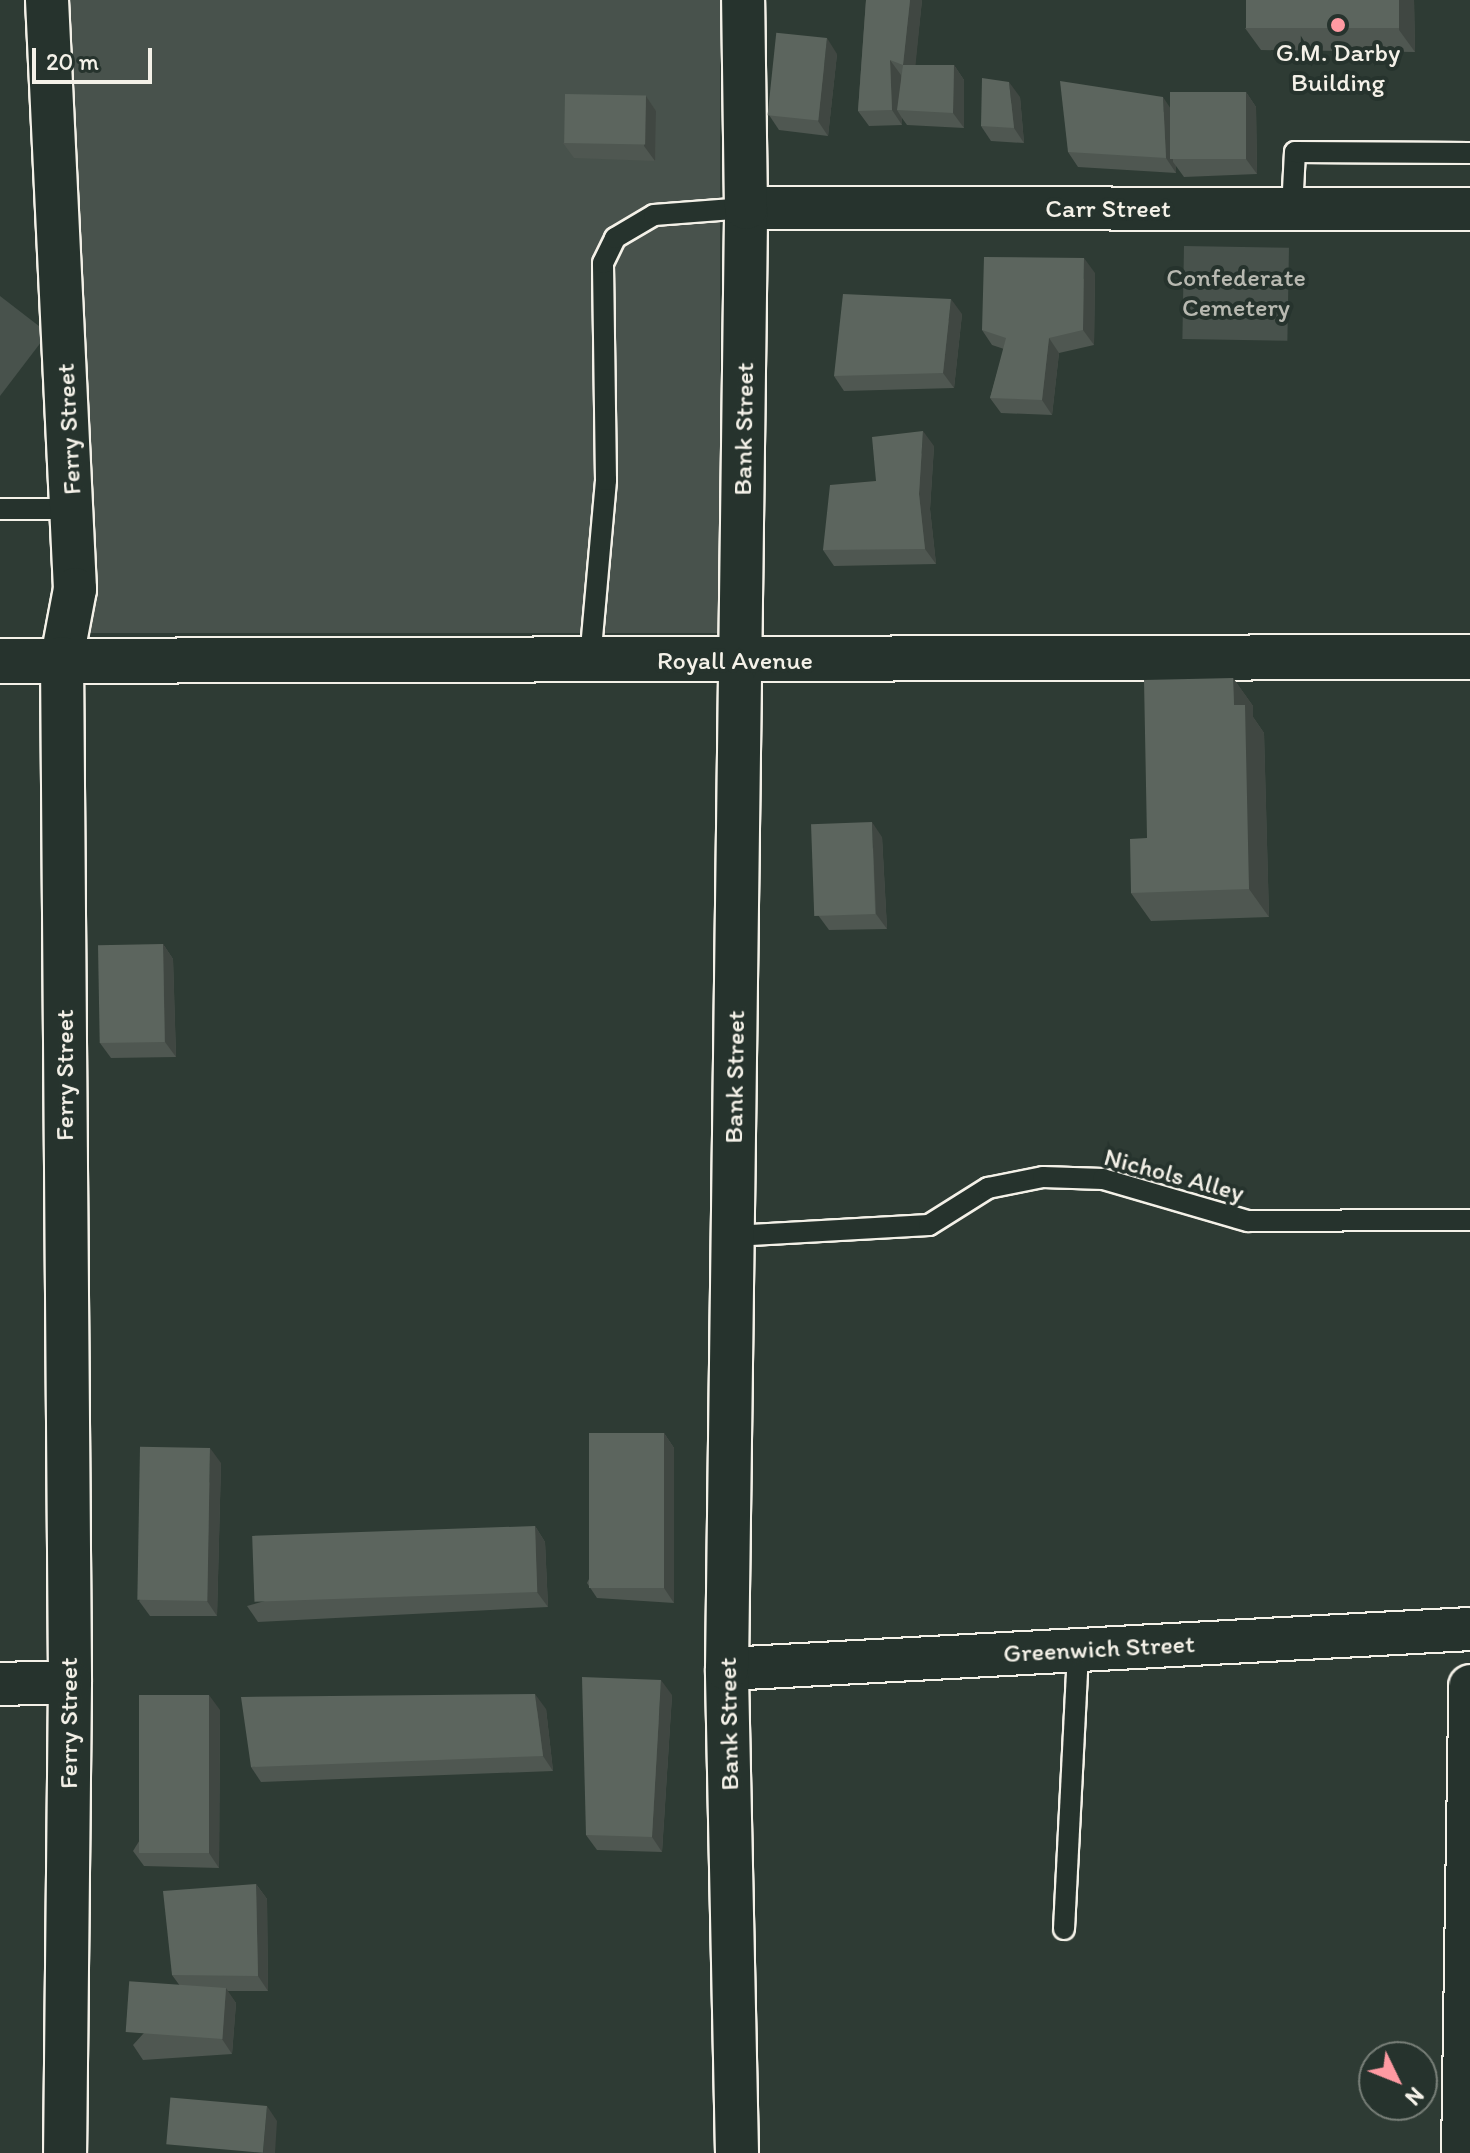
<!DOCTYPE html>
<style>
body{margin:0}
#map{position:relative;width:1470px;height:2153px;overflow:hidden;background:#2e3b34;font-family:Itim,sans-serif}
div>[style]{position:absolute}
.green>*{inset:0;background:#48524c;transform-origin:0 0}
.roads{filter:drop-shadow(2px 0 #f4f1e8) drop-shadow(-2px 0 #f4f1e8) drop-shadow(0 2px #f4f1e8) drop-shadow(0 -2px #f4f1e8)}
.service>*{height:20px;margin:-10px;padding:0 10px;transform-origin:10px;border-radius:10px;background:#26332d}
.minor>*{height:42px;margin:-21px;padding:0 21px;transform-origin:21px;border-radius:21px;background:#26332d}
.tertiary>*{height:44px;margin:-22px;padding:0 22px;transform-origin:22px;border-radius:22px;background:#26332d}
.wall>*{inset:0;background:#4f5751}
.shaded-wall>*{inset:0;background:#404742}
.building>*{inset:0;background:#5c655e;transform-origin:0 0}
.dots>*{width:22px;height:22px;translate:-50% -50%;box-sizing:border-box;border:4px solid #26332d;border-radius:50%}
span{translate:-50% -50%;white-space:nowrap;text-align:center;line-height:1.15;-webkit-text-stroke:8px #26332d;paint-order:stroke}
.poi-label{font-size:26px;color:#f4f1e8}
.street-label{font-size:26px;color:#f4f1e8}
.park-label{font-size:26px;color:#b8b9b1}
.north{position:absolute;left:1358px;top:2041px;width:80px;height:80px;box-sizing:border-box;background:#26332d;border:2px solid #787f78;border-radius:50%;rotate:133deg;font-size:22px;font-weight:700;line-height:32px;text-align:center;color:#f4f1e8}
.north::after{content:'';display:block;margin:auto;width:28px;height:36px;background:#ff9aa2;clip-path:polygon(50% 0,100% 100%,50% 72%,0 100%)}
.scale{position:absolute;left:32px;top:48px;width:120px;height:36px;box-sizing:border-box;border:4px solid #f4f1e8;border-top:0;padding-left:10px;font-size:24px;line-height:28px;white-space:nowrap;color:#f4f1e8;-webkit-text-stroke:6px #26332d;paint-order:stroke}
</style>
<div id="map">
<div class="green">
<i style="left:68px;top:0;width:652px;height:633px"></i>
<i style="left:1184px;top:246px;width:105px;height:93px;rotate:1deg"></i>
<i style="clip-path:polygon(0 296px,48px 333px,0 396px)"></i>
</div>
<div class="roads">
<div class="service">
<i style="left:1292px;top:209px;width:57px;rotate:-87deg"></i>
<i style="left:1295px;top:152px;width:175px;rotate:0.3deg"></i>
<i style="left:0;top:509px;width:73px"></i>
<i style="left:590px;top:660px;width:181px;rotate:-84.9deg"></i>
<i style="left:606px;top:480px;width:217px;rotate:-90.8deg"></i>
<i style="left:603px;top:263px;width:28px;rotate:-64deg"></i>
<i style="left:615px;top:238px;width:45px;rotate:-30.5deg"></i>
<i style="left:654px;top:215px;width:92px;rotate:-4.4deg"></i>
<i style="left:733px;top:1236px;width:196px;rotate:-3.2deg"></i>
<i style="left:929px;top:1225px;width:70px;rotate:-32.1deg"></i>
<i style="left:988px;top:1188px;width:56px;rotate:-11.3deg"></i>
<i style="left:1043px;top:1177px;width:60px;rotate:1.9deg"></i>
<i style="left:1103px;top:1179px;width:151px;rotate:16.2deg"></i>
<i style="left:1248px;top:1221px;width:222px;rotate:-0.3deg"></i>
<i style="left:1064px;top:1929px;width:279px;rotate:-87.1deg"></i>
</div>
<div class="minor">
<i style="left:47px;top:0;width:590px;rotate:87.28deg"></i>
<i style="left:75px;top:589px;width:70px;rotate:100.7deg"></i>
<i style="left:62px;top:658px;width:1024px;rotate:89.55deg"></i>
<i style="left:70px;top:1682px;width:471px;rotate:90.6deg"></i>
<i style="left:746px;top:208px;width:724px;rotate:0.08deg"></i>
<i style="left:727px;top:1669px;width:744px;rotate:-3.08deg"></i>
<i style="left:0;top:1684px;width:70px;rotate:-1.6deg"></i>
<i style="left:737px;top:2153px;width:484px;rotate:-91.2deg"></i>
<i style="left:727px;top:1669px;width:1461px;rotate:-89.25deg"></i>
<i style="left:746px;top:208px;width:208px;rotate:-90.8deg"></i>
<i style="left:1463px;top:2153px;width:467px;rotate:-89.1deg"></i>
</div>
<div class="tertiary">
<i style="left:0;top:661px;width:1470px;rotate:-0.16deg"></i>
</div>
</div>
<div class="wall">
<i style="clip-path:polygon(866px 0,922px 0,915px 65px,954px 65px,964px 80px,964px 128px,907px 125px,902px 118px,902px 125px,869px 126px,858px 111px)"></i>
<i style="clip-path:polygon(1414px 0,1415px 52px,1261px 50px,1245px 28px)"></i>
<i style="clip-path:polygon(837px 54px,828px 136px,779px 130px,769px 115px)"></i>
<i style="clip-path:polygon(1246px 92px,1256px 107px,1257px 174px,1184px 177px,1176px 166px,1176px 173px,1078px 167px,1068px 152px,1171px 109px)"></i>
<i style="clip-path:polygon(646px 96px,656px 111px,655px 161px,574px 158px,563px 143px)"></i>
<i style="clip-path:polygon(1020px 97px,1024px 143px,991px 141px,981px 126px)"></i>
<i style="clip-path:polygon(1095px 273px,1094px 345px,1059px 353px,1052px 415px,1001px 413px,990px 398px,1004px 349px,992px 345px,982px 330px)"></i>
<i style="clip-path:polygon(962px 314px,954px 388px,844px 391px,834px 376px)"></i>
<i style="clip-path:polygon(934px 446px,930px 509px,936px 564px,834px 566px,823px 550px,876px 481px)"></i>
<i style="clip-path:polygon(1233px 678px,1253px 706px,1253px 717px,1264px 733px,1269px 917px,1151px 921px,1131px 893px,1147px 838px)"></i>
<i style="clip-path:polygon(882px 837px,887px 929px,829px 930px,818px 915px)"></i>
<i style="clip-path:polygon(163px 944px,173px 959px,176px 1057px,111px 1058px,100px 1043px)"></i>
<i style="clip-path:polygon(664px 1433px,674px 1448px,674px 1603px,597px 1598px,587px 1583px)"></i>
<i style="clip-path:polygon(221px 1463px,217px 1616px,150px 1616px,139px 1601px)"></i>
<i style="clip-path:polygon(535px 1526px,545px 1542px,548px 1607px,258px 1622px,247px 1606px)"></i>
<i style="clip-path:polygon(672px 1695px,662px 1852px,597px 1850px,586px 1835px)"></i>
<i style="clip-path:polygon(546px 1709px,553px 1771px,261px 1782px,251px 1767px)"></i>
<i style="clip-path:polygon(220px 1710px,219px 1868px,144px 1866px,133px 1851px)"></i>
<i style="clip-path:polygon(256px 1884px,267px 1899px,268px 1991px,227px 1991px,236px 2003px,232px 2054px,143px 2060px,133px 2045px,183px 1990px,172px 1975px)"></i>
</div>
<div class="shaded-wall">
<i style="clip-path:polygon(910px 0,922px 0,914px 80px,903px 65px)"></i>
<i style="clip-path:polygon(1399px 0,1414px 0,1415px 52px,1399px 30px)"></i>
<i style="clip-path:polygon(827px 38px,837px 54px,828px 136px,818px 121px)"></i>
<i style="clip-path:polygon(890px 60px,901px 75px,902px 110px,897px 110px,902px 118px,902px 125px,892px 110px)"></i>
<i style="clip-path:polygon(954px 65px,964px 80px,964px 128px,953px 113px)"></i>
<i style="clip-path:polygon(1009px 82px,1020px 97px,1024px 143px,1014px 128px)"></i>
<i style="clip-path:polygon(1246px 92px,1256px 107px,1257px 174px,1246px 159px)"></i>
<i style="clip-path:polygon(646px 96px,656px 111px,655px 161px,644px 146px)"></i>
<i style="clip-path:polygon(1163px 97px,1173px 112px,1173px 162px,1176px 166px,1176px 173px,1166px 158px)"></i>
<i style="clip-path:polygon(1084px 258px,1095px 273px,1094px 345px,1083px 330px)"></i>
<i style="clip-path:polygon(951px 299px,962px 314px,954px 388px,943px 373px)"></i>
<i style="clip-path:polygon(1049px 338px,1059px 353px,1052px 415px,1042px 400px)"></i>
<i style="clip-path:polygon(923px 431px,934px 446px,930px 509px,936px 564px,925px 549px,919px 494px)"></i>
<i style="clip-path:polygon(1233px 678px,1253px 706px,1253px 717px,1264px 733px,1269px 917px,1249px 889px,1234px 705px)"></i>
<i style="clip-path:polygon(872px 822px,882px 837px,887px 929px,876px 914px)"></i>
<i style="clip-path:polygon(163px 944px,173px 959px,176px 1057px,165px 1042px)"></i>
<i style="clip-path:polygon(664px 1433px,674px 1448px,674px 1603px,664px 1588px)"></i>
<i style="clip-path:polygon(210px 1448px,221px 1463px,217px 1616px,207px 1601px)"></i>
<i style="clip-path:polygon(535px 1526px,545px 1542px,548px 1607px,537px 1592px)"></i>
<i style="clip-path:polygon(661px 1680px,672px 1695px,662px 1852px,652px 1837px)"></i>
<i style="clip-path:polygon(535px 1694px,546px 1709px,553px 1771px,543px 1756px)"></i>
<i style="clip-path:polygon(209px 1695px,220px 1710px,219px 1868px,209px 1853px)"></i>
<i style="clip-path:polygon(256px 1884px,267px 1899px,268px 1991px,258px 1976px)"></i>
<i style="clip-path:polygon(226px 1988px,236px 2003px,232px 2054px,222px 2039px)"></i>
<i style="clip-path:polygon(267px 2106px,277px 2121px,275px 2153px,263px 2153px)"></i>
</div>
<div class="building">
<i style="clip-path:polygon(866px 0,910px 0,903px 65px,890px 60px,892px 110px,858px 111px)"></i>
<i style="left:1246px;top:0;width:153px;height:28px"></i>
<i style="left:827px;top:38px;width:83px;height:51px;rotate:96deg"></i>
<i style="clip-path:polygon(903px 65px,954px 65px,953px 113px,897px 110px)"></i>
<i style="clip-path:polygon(982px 78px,1009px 82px,1014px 128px,981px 126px)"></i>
<i style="clip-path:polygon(1060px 81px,1163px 97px,1166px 158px,1068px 152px)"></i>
<i style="left:1246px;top:92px;width:67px;height:76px;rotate:90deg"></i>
<i style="left:565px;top:94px;width:81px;height:49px;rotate:1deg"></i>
<i style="clip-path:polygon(984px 257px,1084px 258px,1083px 330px,1049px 338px,1042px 400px,990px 398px,1006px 338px,982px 330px)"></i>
<i style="clip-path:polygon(843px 294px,951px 299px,943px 373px,834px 376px)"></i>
<i style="clip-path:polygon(923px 431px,919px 494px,925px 549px,823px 550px,830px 485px,876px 481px,872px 437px)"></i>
<i style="clip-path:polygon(1233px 678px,1234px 705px,1245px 705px,1249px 889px,1131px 893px,1130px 839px,1147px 838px,1144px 680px)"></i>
<i style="left:872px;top:822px;width:92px;height:61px;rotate:88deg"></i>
<i style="left:163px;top:944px;width:98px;height:65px;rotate:89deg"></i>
<i style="left:664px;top:1433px;width:155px;height:75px;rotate:90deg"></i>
<i style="left:210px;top:1448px;width:153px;height:70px;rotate:91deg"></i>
<i style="left:535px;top:1526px;width:66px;height:283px;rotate:88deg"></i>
<i style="clip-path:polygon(582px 1677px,661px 1680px,652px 1837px,586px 1835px)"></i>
<i style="clip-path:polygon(535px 1694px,543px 1756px,251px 1767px,241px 1697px)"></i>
<i style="left:209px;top:1695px;width:158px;height:70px;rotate:90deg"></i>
<i style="clip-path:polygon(256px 1884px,258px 1976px,172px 1975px,163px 1891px)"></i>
<i style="left:226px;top:1988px;width:51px;height:97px;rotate:94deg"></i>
<i style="left:267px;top:2106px;width:47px;height:97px;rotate:95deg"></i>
</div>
<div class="dots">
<i style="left:1338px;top:25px;background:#ff9aa2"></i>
</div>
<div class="poi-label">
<span style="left:1338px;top:68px">G.M. Darby<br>Building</span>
</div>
<div class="street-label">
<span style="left:1108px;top:209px">Carr Street</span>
<span style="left:69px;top:429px;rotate:-93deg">Ferry Street</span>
<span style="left:744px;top:429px;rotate:-89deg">Bank Street</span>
<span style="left:735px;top:661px">Royall Avenue</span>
<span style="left:65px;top:1075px;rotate:-90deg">Ferry Street</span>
<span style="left:735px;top:1077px;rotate:-89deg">Bank Street</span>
<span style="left:1174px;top:1175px;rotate:15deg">Nichols Alley</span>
<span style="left:1099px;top:1649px;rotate:-3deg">Greenwich Street</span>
<span style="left:69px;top:1723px;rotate:-90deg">Ferry Street</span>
<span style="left:729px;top:1724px;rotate:-91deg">Bank Street</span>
</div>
<div class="park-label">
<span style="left:1236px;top:293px">Confederate<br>Cemetery</span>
</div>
<div class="north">N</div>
<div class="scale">20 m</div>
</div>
